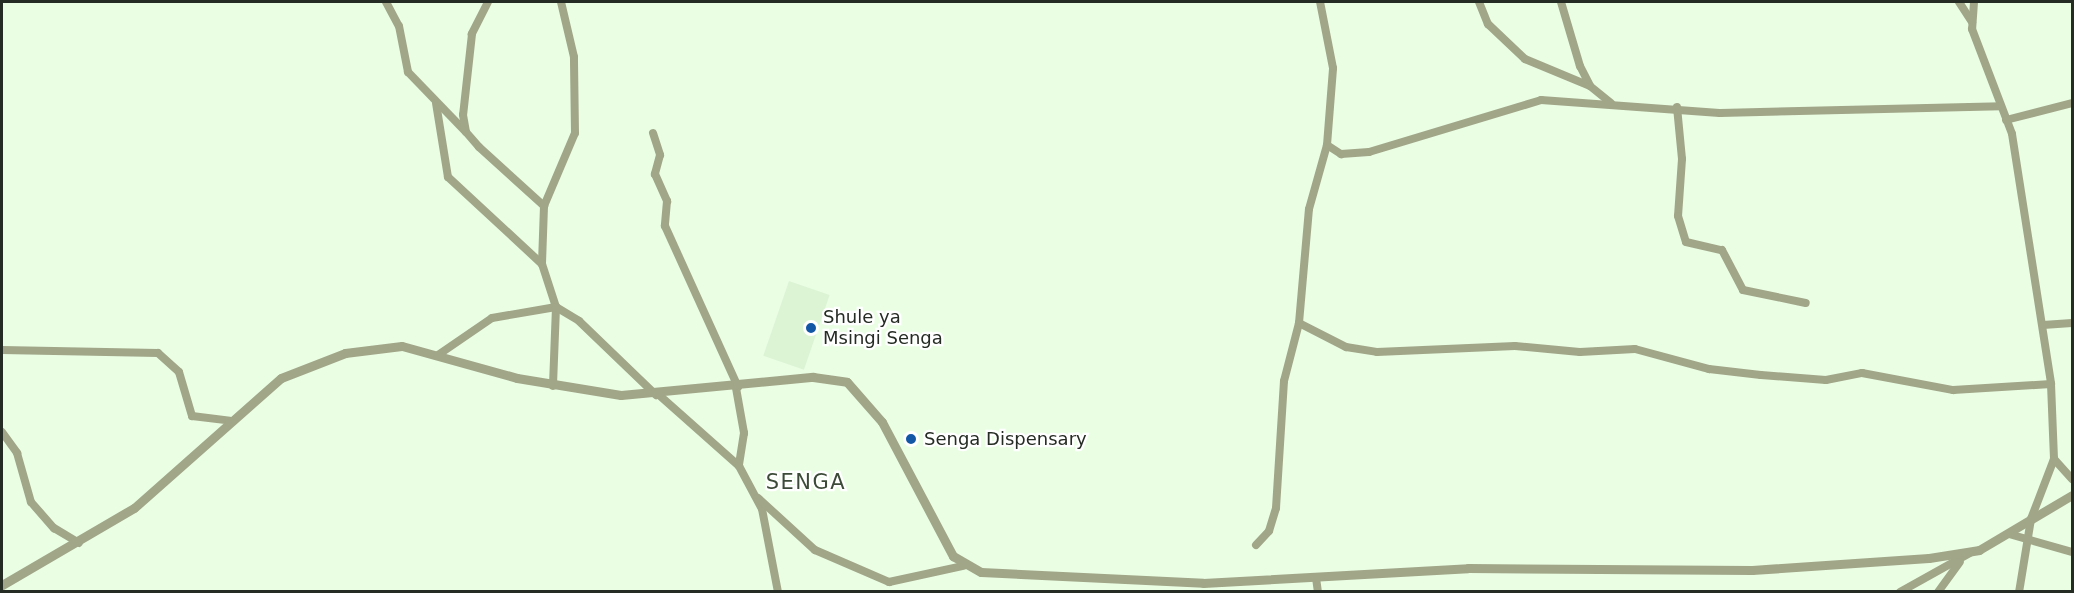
<!DOCTYPE html>
<style>
body{margin:0}
#map{position:relative;width:2074px;height:593px;overflow:hidden;background:#eafee4;font-family:"DejaVu Sans",sans-serif}
div>[style]{position:absolute}
.built>*{inset:0;background:#dcf4d4;transform-origin:0 0}
.minor>*{height:8px;margin:-4px;padding:0 4px;transform-origin:4px;border-radius:4px;background:#a1a688}
.tertiary>*{height:9px;margin:-4.5px;padding:0 4.5px;transform-origin:4.5px;border-radius:4.5px;background:#a1a688}
.dots>*{width:16px;height:16px;translate:-50% -50%;box-sizing:border-box;border:3px solid #fff;border-radius:50%}
span{translate:-50% -50%;white-space:nowrap;text-align:center;line-height:1.15;-webkit-text-stroke:4.5px #fff;paint-order:stroke}
.poi-label{font-size:18px;color:#252c23}
.left{translate:0 -50%;text-align:left}
.quarter-label{font-size:21px;color:#3c4b37;letter-spacing:1.5px}
.frame{position:absolute;inset:0;border:3px solid #252c23;pointer-events:none}
</style>
<div id="map">
<div class="built">
<i style="left:789px;top:281px;width:43px;height:79px;rotate:19deg"></i>
</div>
<div class="minor">
<i style="left:386px;top:2px;width:27px;rotate:62deg"></i>
<i style="left:399px;top:26px;width:47px;rotate:78.9deg"></i>
<i style="left:408px;top:72px;width:82px;rotate:46deg"></i>
<i style="left:488px;top:2px;width:36px;rotate:117deg"></i>
<i style="left:472px;top:34px;width:81px;rotate:96.3deg"></i>
<i style="left:463px;top:115px;width:17px;rotate:80deg"></i>
<i style="left:466px;top:132px;width:20px;rotate:49deg"></i>
<i style="left:479px;top:147px;width:88px;rotate:42.2deg"></i>
<i style="left:544px;top:206px;width:58px;rotate:92deg"></i>
<i style="left:542px;top:264px;width:45px;rotate:72deg"></i>
<i style="left:556px;top:307px;width:79px;rotate:92.2deg"></i>
<i style="left:1479px;top:2px;width:24px;rotate:68deg"></i>
<i style="left:1488px;top:24px;width:51px;rotate:43.4deg"></i>
<i style="left:1525px;top:59px;width:70px;rotate:22.6deg"></i>
<i style="left:1561px;top:2px;width:67px;rotate:73.5deg"></i>
<i style="left:1580px;top:66px;width:22px;rotate:63deg"></i>
<i style="left:1590px;top:86px;width:27px;rotate:39deg"></i>
<i style="left:1959px;top:2px;width:24px;rotate:57deg"></i>
<i style="left:1974px;top:2px;width:27px;rotate:94deg"></i>
<i style="left:1972px;top:29px;width:112px;rotate:69.1deg"></i>
<i style="left:2012px;top:134px;width:253px;rotate:81.1deg"></i>
<i style="left:2051px;top:384px;width:75px;rotate:87.7deg"></i>
<i style="left:2054px;top:459px;width:64px;rotate:111deg"></i>
<i style="left:2031px;top:519px;width:74px;rotate:99.3deg"></i>
<i style="left:436px;top:103px;width:75px;rotate:80.8deg"></i>
<i style="left:448px;top:177px;width:128px;rotate:42.8deg"></i>
<i style="left:1677px;top:107px;width:52px;rotate:84.5deg"></i>
<i style="left:1682px;top:159px;width:57px;rotate:94deg"></i>
<i style="left:1678px;top:216px;width:27px;rotate:73deg"></i>
<i style="left:1686px;top:242px;width:37px;rotate:13deg"></i>
<i style="left:1722px;top:250px;width:45px;rotate:62.3deg"></i>
<i style="left:1743px;top:290px;width:64px;rotate:11.7deg"></i>
<i style="left:2006px;top:120px;width:68px;rotate:-14.4deg"></i>
<i style="left:653px;top:133px;width:23px;rotate:72deg"></i>
<i style="left:660px;top:155px;width:20px;rotate:105deg"></i>
<i style="left:655px;top:174px;width:30px;rotate:66deg"></i>
<i style="left:667px;top:201px;width:25px;rotate:95deg"></i>
<i style="left:665px;top:226px;width:177px;rotate:65.6deg"></i>
<i style="left:1327px;top:145px;width:17px;rotate:33deg"></i>
<i style="left:1341px;top:154px;width:28px;rotate:-4deg"></i>
<i style="left:1369px;top:152px;width:180px;rotate:-16.8deg"></i>
<i style="left:1541px;top:100px;width:179px;rotate:4.2deg"></i>
<i style="left:1720px;top:113px;width:281px;rotate:-1.4deg"></i>
<i style="left:544px;top:206px;width:79px;rotate:-67deg"></i>
<i style="left:575px;top:133px;width:76px;rotate:-90.8deg"></i>
<i style="left:574px;top:57px;width:57px;rotate:-103.3deg"></i>
<i style="left:1299px;top:323px;width:53px;rotate:27.1deg"></i>
<i style="left:1346px;top:347px;width:31px;rotate:9deg"></i>
<i style="left:1377px;top:352px;width:138px;rotate:-2.5deg"></i>
<i style="left:1515px;top:346px;width:65px;rotate:5.3deg"></i>
<i style="left:1580px;top:352px;width:55px;rotate:-3.1deg"></i>
<i style="left:1635px;top:349px;width:77px;rotate:15.1deg"></i>
<i style="left:1709px;top:369px;width:52px;rotate:6.6deg"></i>
<i style="left:1761px;top:375px;width:65px;rotate:4.4deg"></i>
<i style="left:1826px;top:380px;width:37px;rotate:-11deg"></i>
<i style="left:1862px;top:373px;width:93px;rotate:10.6deg"></i>
<i style="left:1953px;top:390px;width:98px;rotate:-3.5deg"></i>
<i style="left:2043px;top:325px;width:29px;rotate:-4deg"></i>
<i style="left:2px;top:350px;width:156px;rotate:1.1deg"></i>
<i style="left:158px;top:353px;width:28px;rotate:42deg"></i>
<i style="left:179px;top:372px;width:46px;rotate:73.5deg"></i>
<i style="left:192px;top:416px;width:38px;rotate:7deg"></i>
<i style="left:438px;top:355px;width:65px;rotate:-34.4deg"></i>
<i style="left:492px;top:318px;width:65px;rotate:-9.8deg"></i>
<i style="left:556px;top:307px;width:27px;rotate:31deg"></i>
<i style="left:579px;top:321px;width:107px;rotate:43.9deg"></i>
<i style="left:736px;top:388px;width:46px;rotate:79.9deg"></i>
<i style="left:744px;top:433px;width:33px;rotate:99deg"></i>
<i style="left:659px;top:395px;width:107px;rotate:41.6deg"></i>
<i style="left:739px;top:466px;width:49px;rotate:61.9deg"></i>
<i style="left:762px;top:509px;width:85px;rotate:79.1deg"></i>
<i style="left:2px;top:432px;width:26px;rotate:54deg"></i>
<i style="left:17px;top:453px;width:51px;rotate:74.1deg"></i>
<i style="left:31px;top:502px;width:35px;rotate:49deg"></i>
<i style="left:54px;top:528px;width:29px;rotate:31deg"></i>
<i style="left:2054px;top:459px;width:27px;rotate:48deg"></i>
<i style="left:758px;top:498px;width:77px;rotate:42.4deg"></i>
<i style="left:815px;top:550px;width:81px;rotate:23.4deg"></i>
<i style="left:889px;top:582px;width:76px;rotate:-12.2deg"></i>
<i style="left:2009px;top:534px;width:66px;rotate:15.9deg"></i>
<i style="left:1256px;top:545px;width:19px;rotate:-47deg"></i>
<i style="left:1269px;top:531px;width:24px;rotate:-73deg"></i>
<i style="left:1276px;top:508px;width:127px;rotate:-86.4deg"></i>
<i style="left:1284px;top:381px;width:60px;rotate:-75.5deg"></i>
<i style="left:1299px;top:323px;width:114px;rotate:-85deg"></i>
<i style="left:1309px;top:209px;width:66px;rotate:-74.3deg"></i>
<i style="left:1327px;top:145px;width:77px;rotate:-85.5deg"></i>
<i style="left:1333px;top:68px;width:67px;rotate:-101.1deg"></i>
<i style="left:1316px;top:578px;width:14px;rotate:82deg"></i>
<i style="left:1900px;top:592px;width:80px;rotate:-29.1deg"></i>
<i style="left:1938px;top:592px;width:37px;rotate:-54deg"></i>
</div>
<div class="tertiary">
<i style="left:2px;top:585px;width:153px;rotate:-30.3deg"></i>
<i style="left:134px;top:508px;width:196px;rotate:-41.5deg"></i>
<i style="left:281px;top:378px;width:69px;rotate:-21.3deg"></i>
<i style="left:345px;top:353px;width:57px;rotate:-7deg"></i>
<i style="left:402px;top:346px;width:119px;rotate:15.5deg"></i>
<i style="left:517px;top:378px;width:105px;rotate:9.3deg"></i>
<i style="left:621px;top:395px;width:193px;rotate:-5.4deg"></i>
<i style="left:813px;top:377px;width:34px;rotate:8deg"></i>
<i style="left:847px;top:382px;width:53px;rotate:48.8deg"></i>
<i style="left:882px;top:422px;width:152px;rotate:62.1deg"></i>
<i style="left:953px;top:556px;width:32px;rotate:30deg"></i>
<i style="left:981px;top:572px;width:222px;rotate:2.8deg"></i>
<i style="left:1203px;top:583px;width:265px;rotate:-3.2deg"></i>
<i style="left:1468px;top:568px;width:284px;rotate:0.4deg"></i>
<i style="left:1752px;top:570px;width:177px;rotate:-3.9deg"></i>
<i style="left:1929px;top:558px;width:51px;rotate:-9.1deg"></i>
<i style="left:1979px;top:550px;width:108px;rotate:-30.6deg"></i>
</div>
<div class="dots">
<i style="left:811px;top:328px;background:#1456a6"></i>
<i style="left:911px;top:439px;background:#1456a6"></i>
</div>
<div class="poi-label">
<span class="left" style="left:823px;top:328px">Shule ya<br>Msingi Senga</span>
<span class="left" style="left:924px;top:439px">Senga Dispensary</span>
</div>
<div class="quarter-label">
<span style="left:806px;top:482px">SENGA</span>
</div>
<div class="frame"></div>
</div>
